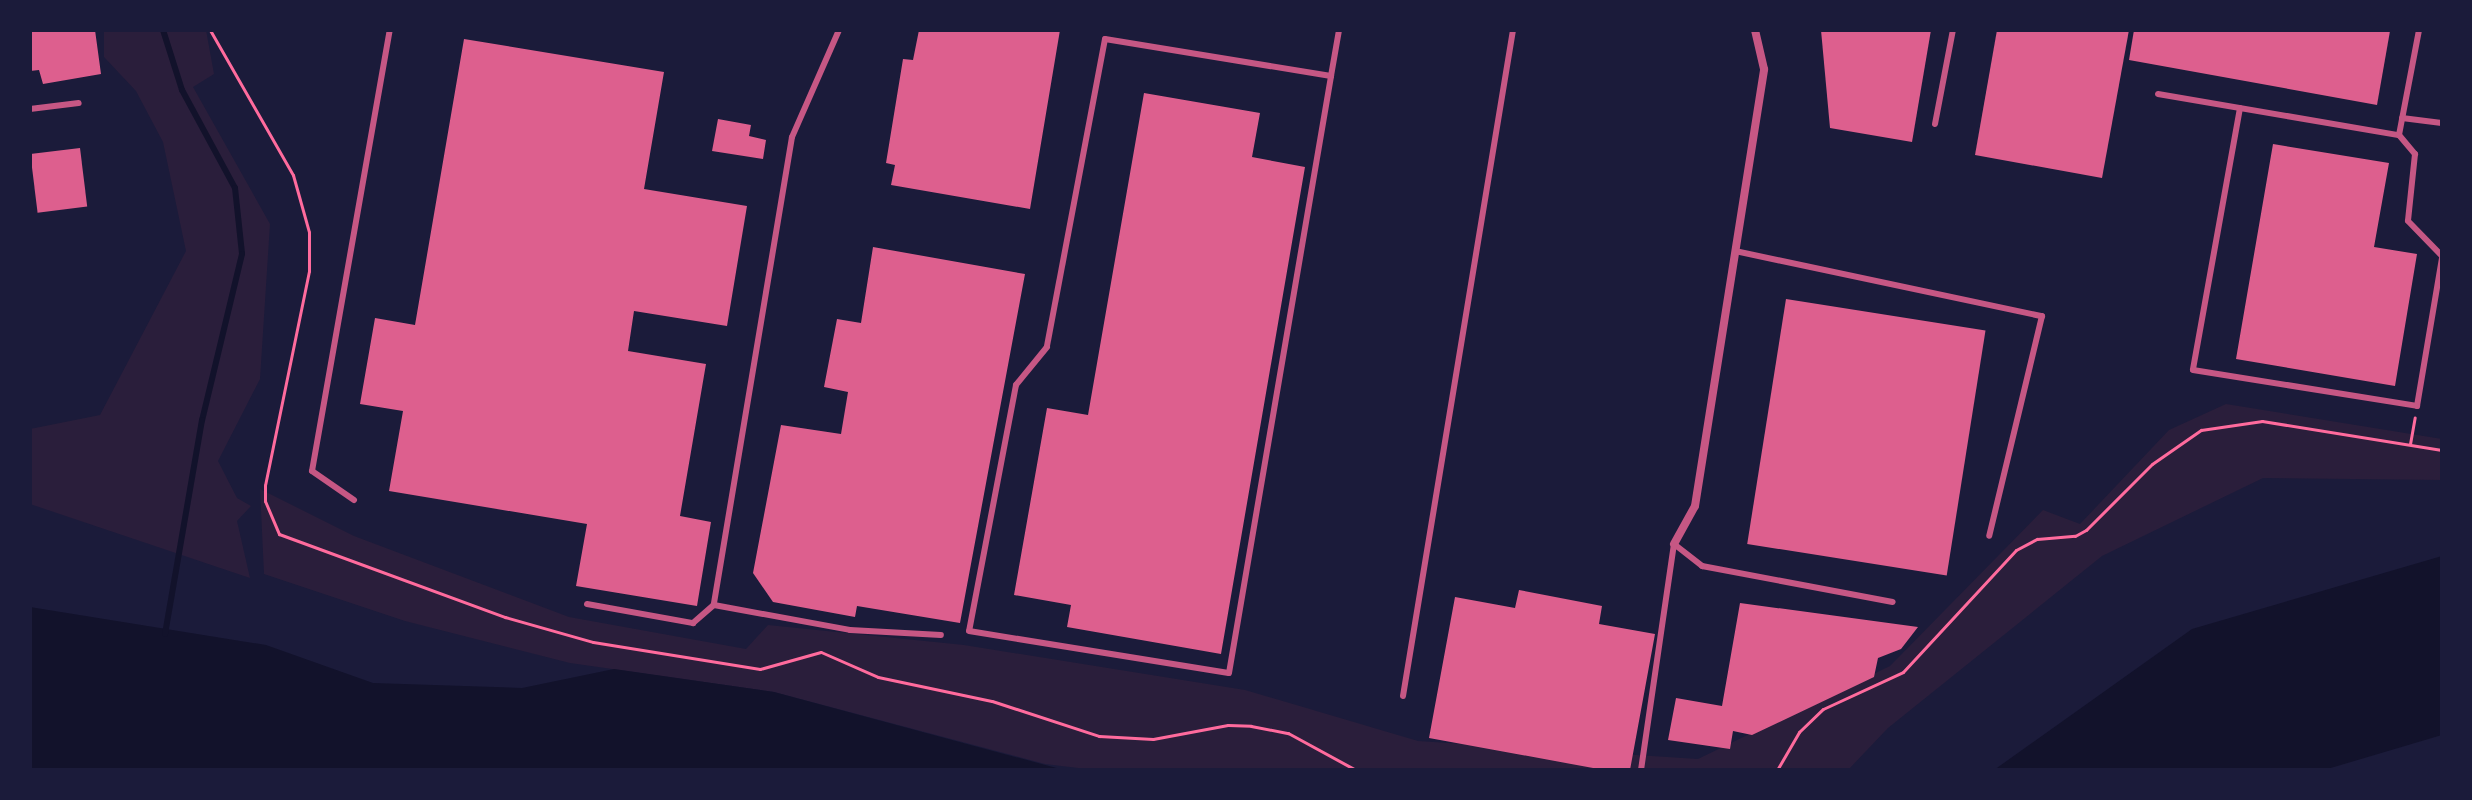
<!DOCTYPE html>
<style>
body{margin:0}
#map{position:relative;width:2472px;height:800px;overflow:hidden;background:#1b1b3a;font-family:"Alegreya Sans",sans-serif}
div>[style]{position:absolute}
.green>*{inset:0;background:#2a1e3b}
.water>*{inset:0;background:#12122b}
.stream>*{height:6px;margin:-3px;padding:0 3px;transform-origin:3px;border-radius:3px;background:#12122b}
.building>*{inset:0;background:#dd5f8e;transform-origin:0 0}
.path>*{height:3px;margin:-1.5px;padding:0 1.5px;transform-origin:1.5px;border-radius:1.5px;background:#ff6b9d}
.service>*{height:6px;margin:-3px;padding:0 3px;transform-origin:3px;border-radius:3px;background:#c65784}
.minor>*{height:8px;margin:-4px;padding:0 4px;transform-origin:4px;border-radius:4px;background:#c65784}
span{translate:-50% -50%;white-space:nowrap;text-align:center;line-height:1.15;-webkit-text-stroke:8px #1b1b3a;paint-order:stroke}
.frame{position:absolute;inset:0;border:32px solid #1b1b3a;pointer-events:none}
</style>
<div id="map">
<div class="green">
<i style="clip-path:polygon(104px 30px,206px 30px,214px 74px,193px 87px,270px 224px,260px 379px,218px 461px,237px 498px,251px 506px,237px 521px,250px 578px,30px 504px,30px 429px,100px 415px,186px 251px,163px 142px,136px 91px,104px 57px)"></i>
<i style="clip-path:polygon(2226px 404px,2442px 439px,2442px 480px,2263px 478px,2102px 556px,1888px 728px,1848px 770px,1095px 770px,1045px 764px,774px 692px,570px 663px,405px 621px,264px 574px,260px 489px,354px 536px,569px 617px,746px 649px,768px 625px,964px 645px,1245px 690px,1418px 741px,1698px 759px,1890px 666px,2043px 510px,2080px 524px,2169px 430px)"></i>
</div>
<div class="water">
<i style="clip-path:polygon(2442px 556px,2442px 735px,2324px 770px,1994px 770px,2192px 629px)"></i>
<i style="clip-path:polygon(30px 607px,266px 645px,373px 683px,522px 688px,614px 669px,774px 692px,1064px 770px,30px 770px)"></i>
</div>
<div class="stream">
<i style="left:163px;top:30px;width:63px;rotate:72.4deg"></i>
<i style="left:182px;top:90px;width:111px;rotate:61.6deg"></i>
<i style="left:235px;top:188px;width:66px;rotate:83.9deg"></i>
<i style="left:242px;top:254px;width:171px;rotate:103.5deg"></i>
<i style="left:202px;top:420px;width:217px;rotate:99.8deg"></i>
</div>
<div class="building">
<i style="clip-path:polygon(30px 30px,95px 30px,101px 74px,43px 84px,39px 70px,30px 71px)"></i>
<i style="clip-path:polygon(919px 30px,1060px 30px,1030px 209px,891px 185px,895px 165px,886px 163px,903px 59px,913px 60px)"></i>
<i style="clip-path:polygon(1821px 30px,1931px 30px,1912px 142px,1830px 128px)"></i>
<i style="clip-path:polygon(1997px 30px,2129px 30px,2102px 178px,1975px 155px)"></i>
<i style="clip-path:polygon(2134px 30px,2384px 30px,2390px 31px,2377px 105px,2129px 60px)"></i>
<i style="clip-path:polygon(464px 39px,664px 72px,644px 189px,747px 206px,727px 326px,634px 311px,628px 351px,706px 364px,680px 516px,711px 522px,697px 606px,576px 586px,587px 524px,389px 491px,403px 411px,360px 404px,375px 318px,415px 325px)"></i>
<i style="clip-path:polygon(1144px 93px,1260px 113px,1252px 157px,1305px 167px,1221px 654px,1067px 627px,1071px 605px,1014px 595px,1047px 408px,1088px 415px)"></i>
<i style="clip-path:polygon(718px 119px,751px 125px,749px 136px,766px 140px,763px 159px,712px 151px)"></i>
<i style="clip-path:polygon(2273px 144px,2389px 163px,2374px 247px,2417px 254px,2395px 386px,2236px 359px)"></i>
<i style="left:80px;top:148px;width:59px;height:50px;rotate:83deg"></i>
<i style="clip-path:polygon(873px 247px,1025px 274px,960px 623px,857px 606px,855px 617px,773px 602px,753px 573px,781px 425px,841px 434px,848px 392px,824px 387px,837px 319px,861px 323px)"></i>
<i style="left:1786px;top:299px;width:202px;height:248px;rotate:9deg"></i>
<i style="clip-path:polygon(1519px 590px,1602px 606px,1599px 624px,1655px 634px,1630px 770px,1604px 770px,1429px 738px,1455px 597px,1515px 608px)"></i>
<i style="clip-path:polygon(1740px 603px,1918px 627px,1901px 649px,1878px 658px,1874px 677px,1752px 735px,1733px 731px,1730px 749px,1668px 740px,1676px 698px,1722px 706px)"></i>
</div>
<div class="path">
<i style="left:210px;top:30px;width:167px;rotate:60.2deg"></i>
<i style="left:293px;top:175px;width:59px;rotate:74.3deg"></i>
<i style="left:309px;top:232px;width:39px;rotate:90deg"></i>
<i style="left:309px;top:271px;width:218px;rotate:101.6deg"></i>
<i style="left:265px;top:485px;width:16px;rotate:90deg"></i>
<i style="left:265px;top:501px;width:36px;rotate:67deg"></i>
<i style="left:279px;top:534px;width:241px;rotate:20.2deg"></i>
<i style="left:505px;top:617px;width:91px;rotate:15.9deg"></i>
<i style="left:593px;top:642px;width:169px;rotate:9.2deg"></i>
<i style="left:760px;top:669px;width:63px;rotate:-15.6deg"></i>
<i style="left:821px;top:652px;width:62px;rotate:23.7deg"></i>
<i style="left:878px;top:677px;width:116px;rotate:11.9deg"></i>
<i style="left:992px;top:701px;width:113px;rotate:18.1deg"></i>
<i style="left:1099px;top:736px;width:54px;rotate:3.2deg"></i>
<i style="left:1153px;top:739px;width:76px;rotate:-10.6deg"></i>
<i style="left:1228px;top:725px;width:23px;rotate:2deg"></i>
<i style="left:1251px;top:726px;width:38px;rotate:11deg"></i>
<i style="left:1288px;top:733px;width:77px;rotate:28.6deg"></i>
<i style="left:2410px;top:444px;width:27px;rotate:-80deg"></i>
<i style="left:1777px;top:770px;width:44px;rotate:-59.9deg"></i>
<i style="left:1799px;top:732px;width:33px;rotate:-44deg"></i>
<i style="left:1823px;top:709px;width:88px;rotate:-24.8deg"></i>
<i style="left:1903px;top:672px;width:166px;rotate:-47.2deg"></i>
<i style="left:2016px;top:550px;width:24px;rotate:-28deg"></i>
<i style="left:2037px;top:539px;width:38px;rotate:-5deg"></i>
<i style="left:2075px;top:536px;width:13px;rotate:-29deg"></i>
<i style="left:2086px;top:530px;width:93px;rotate:-45deg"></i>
<i style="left:2152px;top:464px;width:60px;rotate:-34.8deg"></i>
<i style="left:2201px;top:430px;width:62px;rotate:-8.4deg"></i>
<i style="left:2262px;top:421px;width:182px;rotate:9.2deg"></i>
</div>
<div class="service">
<i style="left:839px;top:30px;width:117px;rotate:113.7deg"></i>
<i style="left:792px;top:137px;width:474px;rotate:99.5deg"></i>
<i style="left:714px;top:605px;width:138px;rotate:10.4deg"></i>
<i style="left:850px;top:630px;width:91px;rotate:3.1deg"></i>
<i style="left:1331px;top:76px;width:229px;rotate:-170.7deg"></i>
<i style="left:1105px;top:39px;width:313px;rotate:100.7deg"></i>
<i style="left:1047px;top:347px;width:49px;rotate:129.2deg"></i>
<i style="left:1016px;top:385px;width:250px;rotate:100.8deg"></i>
<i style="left:969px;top:631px;width:263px;rotate:9.2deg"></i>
<i style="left:1229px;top:673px;width:606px;rotate:-80.3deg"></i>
<i style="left:1331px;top:76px;width:47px;rotate:-80.1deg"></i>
<i style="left:2158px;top:94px;width:244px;rotate:9.7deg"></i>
<i style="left:2399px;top:135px;width:107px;rotate:-79.2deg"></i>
<i style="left:2240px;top:108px;width:266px;rotate:100.2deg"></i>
<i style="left:2193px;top:370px;width:227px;rotate:9.1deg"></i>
<i style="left:2417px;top:406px;width:150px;rotate:-80.4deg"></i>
<i style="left:30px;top:109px;width:49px;rotate:-7deg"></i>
<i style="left:2402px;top:118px;width:40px;rotate:7.1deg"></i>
<i style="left:1935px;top:124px;width:96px;rotate:-79.2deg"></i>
<i style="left:2399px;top:135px;width:25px;rotate:50deg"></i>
<i style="left:2415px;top:154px;width:67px;rotate:96deg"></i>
<i style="left:2408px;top:221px;width:49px;rotate:45.8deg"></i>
<i style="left:1735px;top:251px;width:314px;rotate:12deg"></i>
<i style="left:2042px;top:316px;width:226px;rotate:103.5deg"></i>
<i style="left:354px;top:500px;width:51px;rotate:-145.4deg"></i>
<i style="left:312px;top:471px;width:448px;rotate:-80deg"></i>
<i style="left:1674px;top:544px;width:36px;rotate:38deg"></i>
<i style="left:1702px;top:566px;width:194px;rotate:10.7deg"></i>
<i style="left:587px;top:604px;width:108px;rotate:10.2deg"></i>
<i style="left:693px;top:623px;width:28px;rotate:-41deg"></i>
<i style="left:1403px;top:696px;width:675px;rotate:-80.62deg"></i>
<i style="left:1641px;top:770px;width:228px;rotate:-81.7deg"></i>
</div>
<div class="minor">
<i style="left:1674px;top:544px;width:43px;rotate:-61.1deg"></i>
<i style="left:1695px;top:506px;width:442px;rotate:-81deg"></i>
<i style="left:1764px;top:69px;width:40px;rotate:-103deg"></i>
</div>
<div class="frame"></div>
</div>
